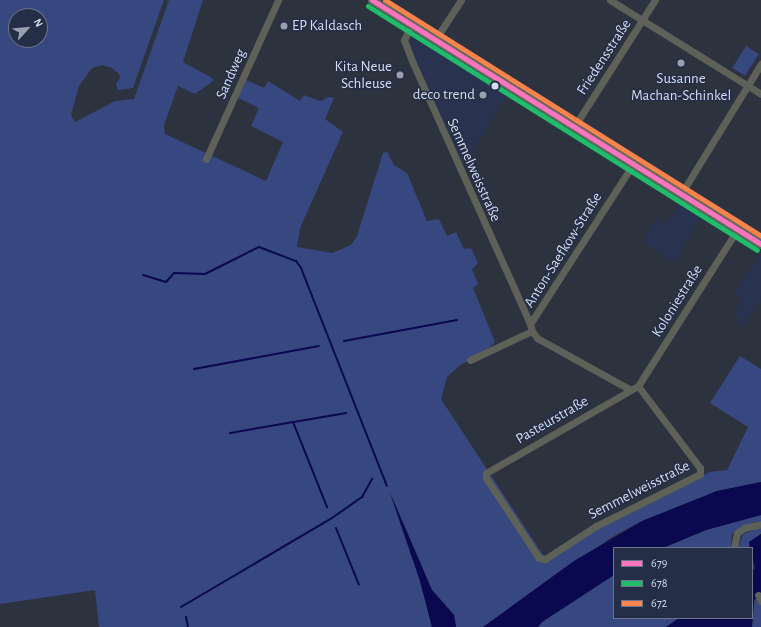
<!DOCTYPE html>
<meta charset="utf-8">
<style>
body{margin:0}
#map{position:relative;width:761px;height:627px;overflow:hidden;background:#2d323f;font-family:"Alegreya Sans",sans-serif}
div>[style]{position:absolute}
.built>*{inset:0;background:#29334f}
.green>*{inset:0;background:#37477f;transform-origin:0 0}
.water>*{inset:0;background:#0a0950}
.stream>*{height:2px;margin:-1px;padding:0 1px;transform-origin:1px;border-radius:1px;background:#0a0950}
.minor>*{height:7px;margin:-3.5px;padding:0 3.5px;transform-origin:3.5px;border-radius:3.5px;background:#5d6158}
.major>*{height:9px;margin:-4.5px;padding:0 4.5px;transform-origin:4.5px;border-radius:4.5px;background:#656a5f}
.bus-1>*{height:5px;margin:-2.5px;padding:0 2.5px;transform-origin:2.5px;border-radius:2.5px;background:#fc73be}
.bus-2>*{height:5px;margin:-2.5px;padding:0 2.5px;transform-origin:2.5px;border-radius:2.5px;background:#20bc6c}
.bus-3>*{height:5px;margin:-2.5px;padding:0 2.5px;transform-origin:2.5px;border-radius:2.5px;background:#f8844c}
.dots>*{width:11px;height:11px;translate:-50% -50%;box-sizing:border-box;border:2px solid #252e47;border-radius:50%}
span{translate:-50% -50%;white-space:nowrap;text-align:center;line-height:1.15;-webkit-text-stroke:3px #252e47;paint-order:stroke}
.poi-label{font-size:15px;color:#d6dced}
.left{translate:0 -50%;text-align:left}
.right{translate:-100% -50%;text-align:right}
.street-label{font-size:15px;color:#d6dced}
.legend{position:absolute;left:613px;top:547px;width:140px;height:72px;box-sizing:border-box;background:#252e47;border:1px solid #6c7489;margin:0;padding:5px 7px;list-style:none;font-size:12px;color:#d6dced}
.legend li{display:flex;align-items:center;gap:8px;height:20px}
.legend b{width:20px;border:1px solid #6c7489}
.north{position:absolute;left:8px;top:8px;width:40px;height:40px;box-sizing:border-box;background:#252e47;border:1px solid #6c7489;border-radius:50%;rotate:63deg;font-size:11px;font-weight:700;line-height:16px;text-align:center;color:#d6dced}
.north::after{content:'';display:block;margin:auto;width:14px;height:18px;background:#9ba0b0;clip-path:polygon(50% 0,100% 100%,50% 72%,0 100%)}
</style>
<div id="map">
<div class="built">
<i style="clip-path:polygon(417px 33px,510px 90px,466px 162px,461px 164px,412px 53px,409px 38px)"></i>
<i style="clip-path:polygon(682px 199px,704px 213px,674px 262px,641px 242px,656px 218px,663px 222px,661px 225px,664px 227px)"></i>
<i style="clip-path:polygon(761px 252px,761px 299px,740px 332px,735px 311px,742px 300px,733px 294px)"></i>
</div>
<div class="green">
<i style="clip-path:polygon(evenodd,0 0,164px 0,133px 88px,118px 90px,116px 84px,120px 78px,119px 74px,112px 68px,102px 65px,92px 68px,79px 86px,71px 115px,75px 122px,115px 101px,134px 99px,169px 0,203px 0,183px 62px,212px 78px,213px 81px,195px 94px,178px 86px,164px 125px,165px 134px,266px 181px,283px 142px,251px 126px,259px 108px,238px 98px,246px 80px,264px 88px,268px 81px,300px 101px,304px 95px,320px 101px,329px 97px,334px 98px,325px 119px,343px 132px,300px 228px,297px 247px,332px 253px,351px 245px,357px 236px,383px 153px,387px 152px,394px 165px,407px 173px,427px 221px,439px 219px,447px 236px,456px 232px,464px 249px,471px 248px,478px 263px,472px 269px,478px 284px,473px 288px,495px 342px,487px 350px,459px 366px,447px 377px,441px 399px,547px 561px,593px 530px,648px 501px,710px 472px,727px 470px,748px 427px,710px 403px,740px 356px,761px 369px,761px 482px,717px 491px,642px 521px,612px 537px,483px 627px,456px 627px,454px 615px,432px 590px,391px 494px,420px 581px,432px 627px,99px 627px,95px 590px,0 604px,0 0,16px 16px,40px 16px,40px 40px,16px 40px,16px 16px)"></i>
<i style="left:746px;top:46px;width:15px;height:26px;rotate:32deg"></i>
<i style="clip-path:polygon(761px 515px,761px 521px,744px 525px,732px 534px,731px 548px,663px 548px,706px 530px)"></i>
<i style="clip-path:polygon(761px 527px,761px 534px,749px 542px,749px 548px,738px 548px,743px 534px)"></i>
<i style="clip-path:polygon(614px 575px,614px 618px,679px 618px,666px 627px,538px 627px,542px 622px)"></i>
<i style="clip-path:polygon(755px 597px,759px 604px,761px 603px,761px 627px,752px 627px)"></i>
</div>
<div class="water">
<i style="clip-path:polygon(761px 482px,761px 515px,706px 530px,663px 548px,614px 548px,614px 575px,542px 622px,538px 627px,483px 627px,574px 561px,642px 521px,717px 491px)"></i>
<i style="clip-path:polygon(390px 493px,432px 590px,454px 615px,456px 627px,432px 627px,420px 581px)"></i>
<i style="clip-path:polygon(761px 534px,761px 594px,754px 600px,752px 627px,666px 627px,679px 618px,752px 618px,752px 570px,755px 569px,749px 542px)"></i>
</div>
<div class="stream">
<i style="left:143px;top:275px;width:24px;rotate:17deg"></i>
<i style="left:166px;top:282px;width:12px;rotate:-48deg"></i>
<i style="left:174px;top:273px;width:31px;rotate:2deg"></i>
<i style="left:205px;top:274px;width:60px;rotate:-26.6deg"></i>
<i style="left:259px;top:247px;width:40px;rotate:21deg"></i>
<i style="left:296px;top:261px;width:9px;rotate:54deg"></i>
<i style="left:301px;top:268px;width:234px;rotate:68.5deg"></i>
<i style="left:344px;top:341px;width:115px;rotate:-10.5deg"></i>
<i style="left:194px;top:369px;width:127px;rotate:-10.4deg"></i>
<i style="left:293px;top:422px;width:92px;rotate:68.2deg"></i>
<i style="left:230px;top:433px;width:118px;rotate:-9.8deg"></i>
<i style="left:336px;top:528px;width:61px;rotate:68deg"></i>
<i style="left:181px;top:607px;width:175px;rotate:-30.5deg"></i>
<i style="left:332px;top:518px;width:37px;rotate:-35deg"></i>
<i style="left:362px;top:497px;width:21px;rotate:-61deg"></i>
<i style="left:186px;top:617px;width:10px;rotate:79deg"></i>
</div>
<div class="minor">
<i style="left:610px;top:0;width:178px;rotate:31.9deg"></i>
<i style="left:411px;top:25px;width:17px;rotate:115deg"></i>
<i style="left:404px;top:40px;width:22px;rotate:69deg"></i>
<i style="left:412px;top:61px;width:288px;rotate:65.8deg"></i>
<i style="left:435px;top:40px;width:48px;rotate:-57deg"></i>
<i style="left:574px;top:127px;width:151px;rotate:-57.5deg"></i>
<i style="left:206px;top:159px;width:175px;rotate:-65.6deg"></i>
<i style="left:681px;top:194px;width:153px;rotate:-58.4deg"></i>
<i style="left:532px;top:331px;width:9px;rotate:54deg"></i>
<i style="left:537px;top:338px;width:107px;rotate:29deg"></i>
<i style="left:470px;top:360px;width:68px;rotate:-25.1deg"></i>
<i style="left:532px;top:331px;width:7px;rotate:-106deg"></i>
<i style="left:530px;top:324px;width:190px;rotate:-57.2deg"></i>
<i style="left:638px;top:386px;width:103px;rotate:52.9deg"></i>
<i style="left:700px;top:468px;width:6px;rotate:90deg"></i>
<i style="left:700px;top:474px;width:116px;rotate:153.4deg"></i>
<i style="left:596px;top:526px;width:61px;rotate:147.1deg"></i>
<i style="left:545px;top:559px;width:6px;rotate:-171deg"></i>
<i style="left:539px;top:558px;width:96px;rotate:-123.5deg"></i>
<i style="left:486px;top:478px;width:5px;rotate:-90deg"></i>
<i style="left:486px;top:473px;width:175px;rotate:-29.8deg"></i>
<i style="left:638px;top:386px;width:185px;rotate:-57.6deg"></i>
<i style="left:734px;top:548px;width:15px;rotate:-79deg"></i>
<i style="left:737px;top:533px;width:9px;rotate:-36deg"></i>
<i style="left:744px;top:528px;width:17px;rotate:-13deg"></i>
<i style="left:758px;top:595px;width:7px;rotate:63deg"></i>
</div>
<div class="major">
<i style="left:372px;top:0;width:459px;rotate:32.1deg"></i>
</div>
<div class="bus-1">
<i style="left:372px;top:0;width:459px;rotate:32.1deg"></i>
</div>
<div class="bus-2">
<i style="left:368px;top:6px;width:459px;rotate:32.1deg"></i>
</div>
<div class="bus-3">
<i style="left:385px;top:0;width:444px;rotate:32.1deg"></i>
</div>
<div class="dots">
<i style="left:284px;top:26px;background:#9ba0b0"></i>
<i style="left:681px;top:63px;background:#9ba0b0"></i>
<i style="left:400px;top:75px;background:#9ba0b0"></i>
<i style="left:495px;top:86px;background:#d6dced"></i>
<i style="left:483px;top:95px;background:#9ba0b0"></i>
</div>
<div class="poi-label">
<span class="left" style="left:292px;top:26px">EP Kaldasch</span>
<span class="right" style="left:392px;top:75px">Kita Neue<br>Schleuse</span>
<span style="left:681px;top:87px">Susanne<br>Machan-Schinkel</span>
<span class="right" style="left:475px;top:95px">deco trend</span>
</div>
<div class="street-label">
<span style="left:604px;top:57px;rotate:-57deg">Friedensstraße</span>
<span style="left:231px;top:74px;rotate:-66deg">Sandweg</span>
<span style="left:474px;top:170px;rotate:66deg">Semmelweisstraße</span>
<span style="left:563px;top:250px;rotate:-58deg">Anton-Saefkow-Straße</span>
<span style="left:677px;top:301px;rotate:-58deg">Koloniestraße</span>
<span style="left:552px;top:420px;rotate:-30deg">Pasteurstraße</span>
<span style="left:639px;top:490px;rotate:-27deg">Semmelweisstraße</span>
</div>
<ul class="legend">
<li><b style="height:5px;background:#fc73be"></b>679</li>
<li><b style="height:5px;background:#20bc6c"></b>678</li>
<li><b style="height:5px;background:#f8844c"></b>672</li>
</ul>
<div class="north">N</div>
</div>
